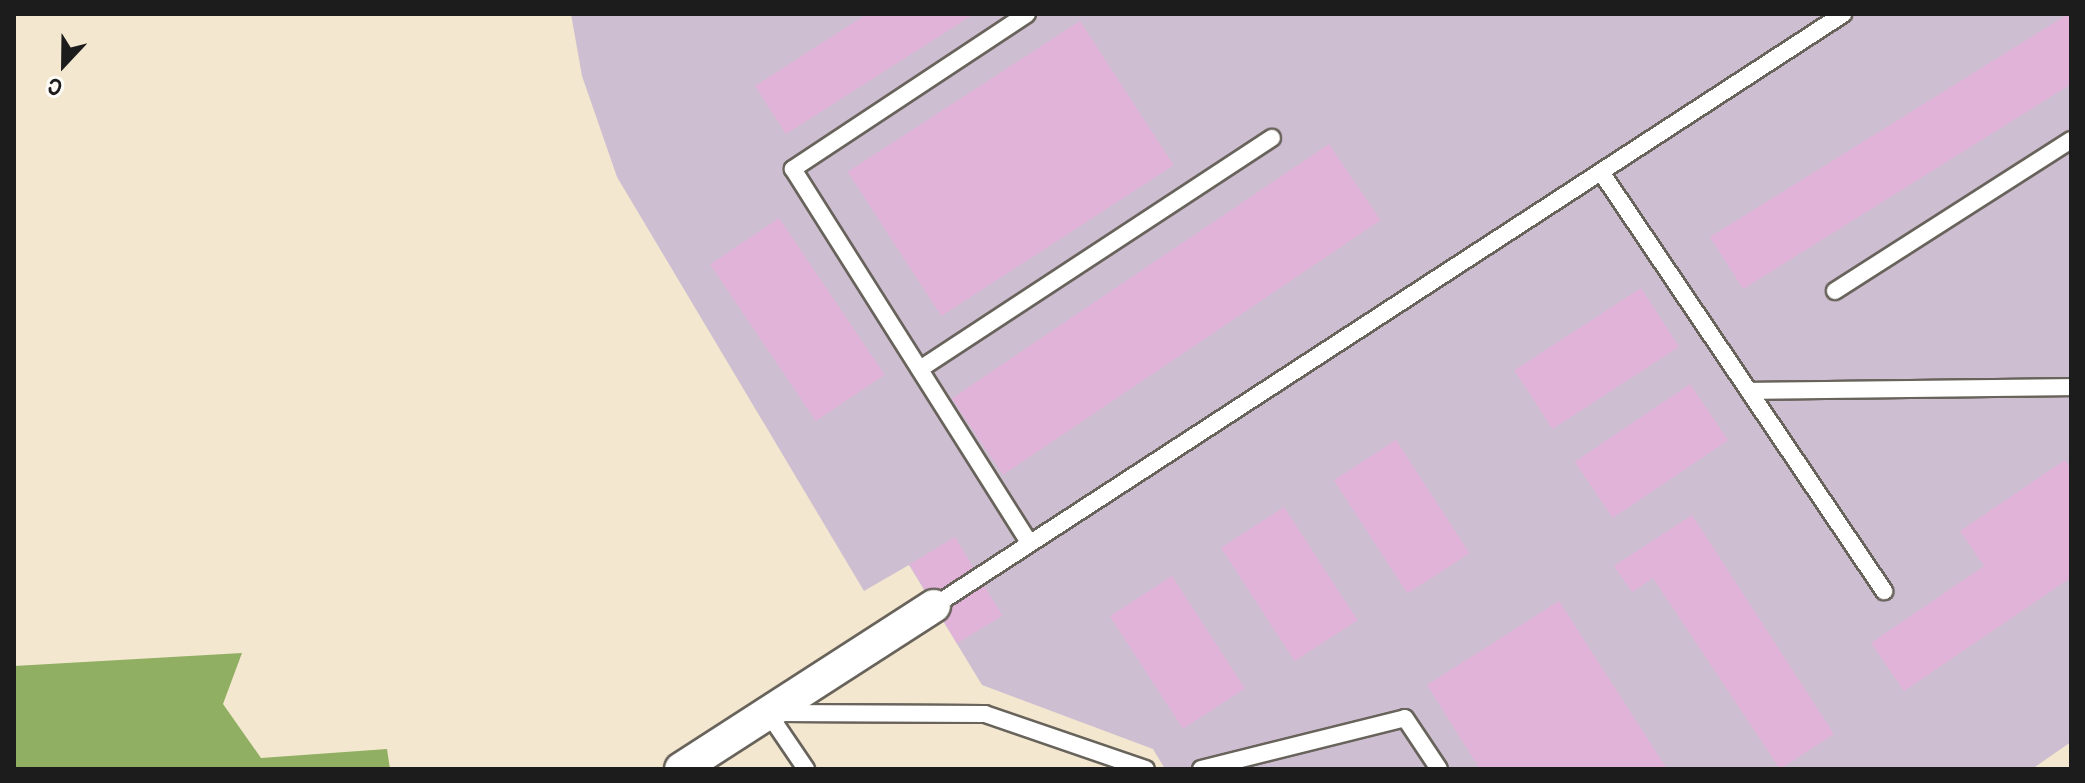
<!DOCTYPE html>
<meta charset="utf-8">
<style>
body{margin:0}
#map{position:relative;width:2085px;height:783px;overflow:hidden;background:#f4e7d0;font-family:Pangolin,sans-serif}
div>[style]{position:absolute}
.industrial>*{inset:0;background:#cebed1}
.forest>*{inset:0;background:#90af62}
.building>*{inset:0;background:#e1b3d9;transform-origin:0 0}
.roads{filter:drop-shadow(2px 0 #68635b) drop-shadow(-2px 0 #68635b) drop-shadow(0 2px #68635b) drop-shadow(0 -2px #68635b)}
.service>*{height:16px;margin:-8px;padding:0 8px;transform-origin:8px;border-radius:8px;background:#fff}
.minor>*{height:32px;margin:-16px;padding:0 16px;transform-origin:16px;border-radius:16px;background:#fff}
span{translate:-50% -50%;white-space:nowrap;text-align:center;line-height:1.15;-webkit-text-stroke:6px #fdfcf7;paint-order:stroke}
.frame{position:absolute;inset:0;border:16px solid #1c1c1c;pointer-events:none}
.north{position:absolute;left:24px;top:24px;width:80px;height:80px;-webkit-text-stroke:6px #fdfcf7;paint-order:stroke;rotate:202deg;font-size:22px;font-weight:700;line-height:32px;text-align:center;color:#1c1c1c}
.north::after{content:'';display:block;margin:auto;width:28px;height:36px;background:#1c1c1c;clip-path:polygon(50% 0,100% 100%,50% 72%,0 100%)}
</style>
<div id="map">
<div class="industrial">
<i style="clip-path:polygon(571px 14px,2071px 14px,2071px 742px,2032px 769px,1165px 769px,1153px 749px,982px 685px,909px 565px,864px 591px,617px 177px,582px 76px)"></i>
</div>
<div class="forest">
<i style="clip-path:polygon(242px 653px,223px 704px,261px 758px,387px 749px,390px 769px,14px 769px,14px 666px)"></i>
</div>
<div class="building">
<i style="clip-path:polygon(867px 14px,974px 14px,786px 134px,755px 86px)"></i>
<i style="clip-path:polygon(2068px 14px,2071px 14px,2071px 84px,1743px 289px,1710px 237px)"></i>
<i style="left:1080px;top:21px;width:172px;height:277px;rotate:57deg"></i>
<i style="left:1329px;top:144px;width:92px;height:455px;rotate:56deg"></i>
<i style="left:779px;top:218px;width:189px;height:83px;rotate:56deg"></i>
<i style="left:1641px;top:288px;width:70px;height:151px;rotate:57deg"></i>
<i style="left:1690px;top:384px;width:68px;height:139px;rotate:56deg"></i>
<i style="left:1396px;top:440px;width:135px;height:74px;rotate:57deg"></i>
<i style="clip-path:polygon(2065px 460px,2071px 468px,2071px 583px,2069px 579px,1904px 691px,1871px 643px,1984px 566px,1960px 531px)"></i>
<i style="left:1284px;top:507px;width:135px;height:75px;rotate:57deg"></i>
<i style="clip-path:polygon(1692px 515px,1834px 734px,1780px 769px,1653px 578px,1632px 592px,1614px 566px)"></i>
<i style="left:955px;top:537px;width:92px;height:53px;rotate:59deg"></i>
<i style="left:1172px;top:576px;width:134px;height:74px;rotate:57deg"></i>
<i style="clip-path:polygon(1559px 601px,1667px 769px,1480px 769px,1427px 685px)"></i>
</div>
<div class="roads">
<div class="service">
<i style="left:1027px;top:14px;width:281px;rotate:146.5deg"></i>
<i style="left:793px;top:169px;width:442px;rotate:57.7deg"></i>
<i style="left:1601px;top:172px;width:506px;rotate:55.96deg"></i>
<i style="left:1835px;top:291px;width:280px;rotate:-32.6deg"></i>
<i style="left:920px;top:369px;width:421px;rotate:-33.3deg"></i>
<i style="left:1749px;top:391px;width:322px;rotate:-0.7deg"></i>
<i style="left:934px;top:606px;width:1085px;rotate:-33.07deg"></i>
<i style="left:768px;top:713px;width:68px;rotate:55.8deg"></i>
<i style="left:778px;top:713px;width:207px;rotate:0.3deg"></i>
<i style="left:985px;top:714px;width:170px;rotate:18.9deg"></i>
<i style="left:1201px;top:769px;width:210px;rotate:-14deg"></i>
<i style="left:1405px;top:718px;width:61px;rotate:56.3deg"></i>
</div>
<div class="minor">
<i style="left:681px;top:769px;width:301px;rotate:-32.8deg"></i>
</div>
</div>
<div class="frame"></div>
<div class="north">С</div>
</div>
